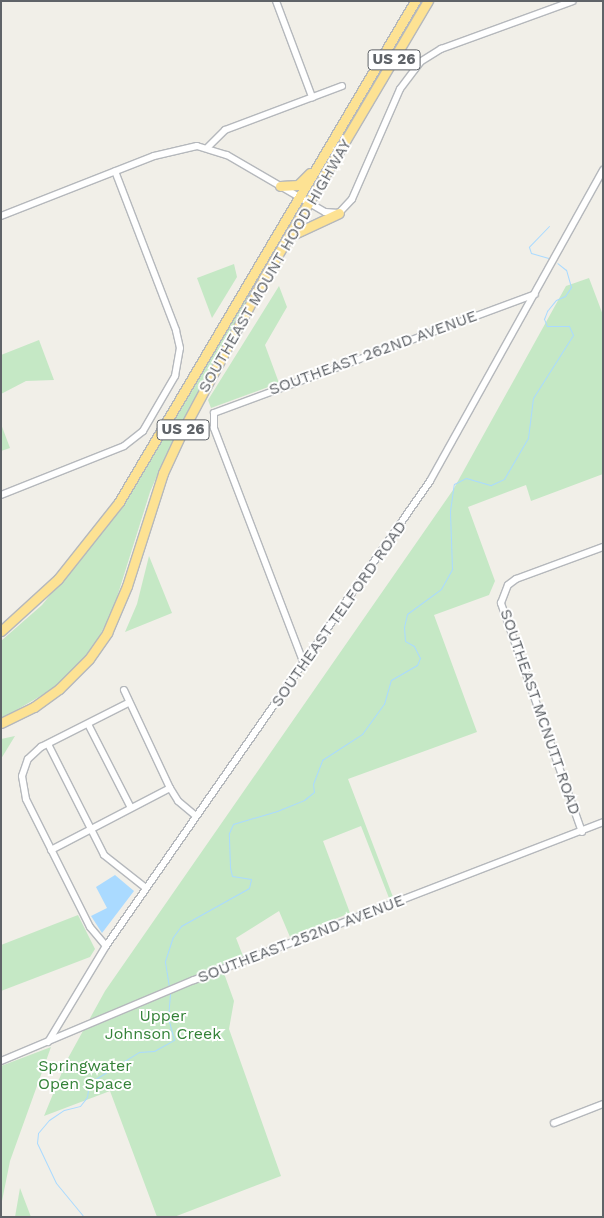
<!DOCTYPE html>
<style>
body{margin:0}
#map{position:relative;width:604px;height:1218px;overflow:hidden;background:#f1efe8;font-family:"Work Sans",sans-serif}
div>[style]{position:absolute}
.green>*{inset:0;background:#c5e8c5}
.water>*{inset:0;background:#aadaff}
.stream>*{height:1px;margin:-0.5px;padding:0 0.5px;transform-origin:0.5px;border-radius:0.5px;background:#aadaff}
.roads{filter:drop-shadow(1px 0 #b5b8bc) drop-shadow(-1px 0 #b5b8bc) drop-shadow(0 1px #b5b8bc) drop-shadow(0 -1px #b5b8bc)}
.minor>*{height:6px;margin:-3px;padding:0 3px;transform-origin:3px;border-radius:3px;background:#fff}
.highway>*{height:9px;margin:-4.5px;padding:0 4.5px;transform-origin:4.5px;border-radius:4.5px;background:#fde293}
span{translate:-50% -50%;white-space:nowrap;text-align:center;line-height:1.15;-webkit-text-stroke:4px #fff;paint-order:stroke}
.shield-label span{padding:1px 4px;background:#fff;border:1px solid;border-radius:4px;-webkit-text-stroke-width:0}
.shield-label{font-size:15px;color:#5f6368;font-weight:700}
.street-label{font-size:16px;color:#5f6368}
.park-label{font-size:16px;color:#348238}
.frame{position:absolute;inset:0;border:2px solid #5f6368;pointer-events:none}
</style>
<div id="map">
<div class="green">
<i style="clip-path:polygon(234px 264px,237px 277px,212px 318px,197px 278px)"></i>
<i style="clip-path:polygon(589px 278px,603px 315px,603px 474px,531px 501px,526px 485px,468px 507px,495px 581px,489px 595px,434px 615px,477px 732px,348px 779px,393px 897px,389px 898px,361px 826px,323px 841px,350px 913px,290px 937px,279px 911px,236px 938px,243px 956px,221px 965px,234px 1001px,229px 1029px,281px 1176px,174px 1217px,157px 1217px,110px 1091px,44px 1116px,67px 1060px,105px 991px,453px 490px,566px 286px)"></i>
<i style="clip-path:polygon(279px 286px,287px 307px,265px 345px,279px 383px,211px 408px,208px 400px)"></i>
<i style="clip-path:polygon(250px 290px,253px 292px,166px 455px,150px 492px,113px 610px,99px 637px,86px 656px,56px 687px,1px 719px,1px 641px,42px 605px,108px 524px)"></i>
<i style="clip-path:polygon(39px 340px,54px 380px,26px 381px,1px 394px,1px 355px)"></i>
<i style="clip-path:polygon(1px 424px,10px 448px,1px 451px)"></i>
<i style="clip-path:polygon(149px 556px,172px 613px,125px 632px,137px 604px)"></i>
<i style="clip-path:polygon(15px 736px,4px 754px,1px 759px,1px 739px)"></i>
<i style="clip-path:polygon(78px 915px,95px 949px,90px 957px,1px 991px,1px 945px)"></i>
<i style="clip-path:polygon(51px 1047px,10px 1161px,1px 1206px,1px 1066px)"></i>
<i style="clip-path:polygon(20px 1188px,23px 1196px,31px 1217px,15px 1217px)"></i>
</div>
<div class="water">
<i style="clip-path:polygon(115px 875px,134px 891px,102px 933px,91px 916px,107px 908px,96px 887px)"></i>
</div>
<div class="stream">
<i style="left:549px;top:226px;width:29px;rotate:134deg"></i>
<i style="left:529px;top:247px;width:6px;rotate:72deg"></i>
<i style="left:531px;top:253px;width:19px;rotate:16deg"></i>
<i style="left:169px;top:987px;width:26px;rotate:-99deg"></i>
<i style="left:165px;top:961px;width:25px;rotate:-72deg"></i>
<i style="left:173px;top:937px;width:14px;rotate:-54deg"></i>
<i style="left:181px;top:926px;width:78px;rotate:-29.2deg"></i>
<i style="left:249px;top:888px;width:9px;rotate:-77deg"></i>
<i style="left:251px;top:879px;width:19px;rotate:-171deg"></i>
<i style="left:232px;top:876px;width:9px;rotate:-103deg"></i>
<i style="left:230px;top:867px;width:34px;rotate:-92deg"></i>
<i style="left:229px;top:833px;width:10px;rotate:-66deg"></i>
<i style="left:233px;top:824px;width:46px;rotate:-16.5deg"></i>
<i style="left:277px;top:811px;width:29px;rotate:-22deg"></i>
<i style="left:304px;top:800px;width:13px;rotate:-39deg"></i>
<i style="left:314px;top:792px;width:8px;rotate:-97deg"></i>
<i style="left:313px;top:784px;width:26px;rotate:-69deg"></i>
<i style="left:322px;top:760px;width:48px;rotate:-33deg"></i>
<i style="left:362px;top:734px;width:37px;rotate:-54deg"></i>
<i style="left:384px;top:704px;width:25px;rotate:-74deg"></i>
<i style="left:391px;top:680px;width:30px;rotate:-30deg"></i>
<i style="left:417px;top:665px;width:8px;rotate:-67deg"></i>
<i style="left:420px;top:658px;width:13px;rotate:-117deg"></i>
<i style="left:414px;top:646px;width:10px;rotate:-151deg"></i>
<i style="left:405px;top:641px;width:14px;rotate:-94deg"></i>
<i style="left:404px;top:627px;width:13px;rotate:-77deg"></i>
<i style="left:407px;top:614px;width:42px;rotate:-36.3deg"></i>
<i style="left:441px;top:589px;width:23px;rotate:-61deg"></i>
<i style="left:452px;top:569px;width:58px;rotate:-92deg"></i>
<i style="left:450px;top:511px;width:27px;rotate:-82deg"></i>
<i style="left:454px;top:484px;width:13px;rotate:-27deg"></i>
<i style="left:466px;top:478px;width:26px;rotate:16deg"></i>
<i style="left:491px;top:485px;width:14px;rotate:-25deg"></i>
<i style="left:504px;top:479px;width:48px;rotate:-59.7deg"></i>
<i style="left:528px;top:438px;width:40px;rotate:-82.9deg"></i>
<i style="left:533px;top:398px;width:75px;rotate:-57.6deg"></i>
<i style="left:573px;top:335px;width:10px;rotate:-114deg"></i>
<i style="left:569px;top:326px;width:22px;rotate:180deg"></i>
<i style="left:547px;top:326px;width:8px;rotate:-113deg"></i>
<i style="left:544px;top:319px;width:9px;rotate:-69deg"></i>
<i style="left:547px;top:311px;width:14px;rotate:-51deg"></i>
<i style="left:556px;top:300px;width:10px;rotate:-24deg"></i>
<i style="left:565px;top:296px;width:11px;rotate:-56deg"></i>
<i style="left:571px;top:287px;width:18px;rotate:-106deg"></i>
<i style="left:566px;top:270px;width:11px;rotate:-142deg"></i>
<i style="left:84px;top:1217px;width:44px;rotate:-129.5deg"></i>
<i style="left:56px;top:1183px;width:44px;rotate:-115.4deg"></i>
<i style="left:37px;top:1143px;width:10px;rotate:-84deg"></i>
<i style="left:38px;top:1133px;width:17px;rotate:-50deg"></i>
<i style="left:49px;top:1120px;width:18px;rotate:-34deg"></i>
<i style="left:64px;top:1110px;width:16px;rotate:-14deg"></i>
<i style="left:80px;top:1106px;width:11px;rotate:-52deg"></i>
<i style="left:87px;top:1097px;width:14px;rotate:-82deg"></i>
<i style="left:89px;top:1083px;width:59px;rotate:-31.8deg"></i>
<i style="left:139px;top:1052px;width:15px;rotate:-4deg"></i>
<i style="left:154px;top:1051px;width:23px;rotate:-29deg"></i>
<i style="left:174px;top:1040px;width:24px;rotate:-105deg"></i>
<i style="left:168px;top:1017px;width:24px;rotate:-85deg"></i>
</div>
<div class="roads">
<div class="minor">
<i style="left:276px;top:1px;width:103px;rotate:69.4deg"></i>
<i style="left:208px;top:147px;width:24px;rotate:-45deg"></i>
<i style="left:225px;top:130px;width:125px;rotate:-20.6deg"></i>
<i style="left:1px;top:216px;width:164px;rotate:-21.4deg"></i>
<i style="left:154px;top:156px;width:44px;rotate:-13.1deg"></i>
<i style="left:197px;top:146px;width:31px;rotate:17deg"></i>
<i style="left:227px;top:155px;width:113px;rotate:30.2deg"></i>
<i style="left:325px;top:212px;width:14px;rotate:4deg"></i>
<i style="left:339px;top:213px;width:19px;rotate:-47deg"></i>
<i style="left:352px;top:199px;width:120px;rotate:-66.4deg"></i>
<i style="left:400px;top:89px;width:34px;rotate:-53deg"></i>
<i style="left:420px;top:62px;width:25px;rotate:-32deg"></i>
<i style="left:441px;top:49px;width:140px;rotate:-20deg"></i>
<i style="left:1px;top:495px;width:132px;rotate:-21.7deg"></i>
<i style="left:124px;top:446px;width:24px;rotate:-38deg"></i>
<i style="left:143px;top:431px;width:64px;rotate:-59.8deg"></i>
<i style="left:175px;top:376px;width:28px;rotate:-80deg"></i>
<i style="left:180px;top:348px;width:18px;rotate:-103deg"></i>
<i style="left:176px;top:330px;width:170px;rotate:-111deg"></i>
<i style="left:304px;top:664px;width:253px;rotate:-110.9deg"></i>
<i style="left:214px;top:428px;width:15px;rotate:-90deg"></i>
<i style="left:214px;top:413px;width:342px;rotate:-20.3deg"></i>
<i style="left:124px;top:690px;width:108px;rotate:64.9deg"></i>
<i style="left:170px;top:788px;width:15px;rotate:58deg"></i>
<i style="left:178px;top:801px;width:23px;rotate:40deg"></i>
<i style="left:88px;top:724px;width:94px;rotate:62.9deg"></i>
<i style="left:48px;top:744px;width:124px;rotate:63.2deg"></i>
<i style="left:104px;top:855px;width:53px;rotate:38.2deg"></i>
<i style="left:582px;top:832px;width:243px;rotate:-109.5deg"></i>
<i style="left:501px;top:603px;width:19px;rotate:-69deg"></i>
<i style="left:508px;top:585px;width:10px;rotate:-37deg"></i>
<i style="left:516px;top:579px;width:93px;rotate:-20.2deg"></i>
<i style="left:51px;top:850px;width:134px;rotate:-27.5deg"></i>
<i style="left:106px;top:946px;width:25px;rotate:-130deg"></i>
<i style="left:90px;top:927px;width:143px;rotate:-116.6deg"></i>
<i style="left:26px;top:799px;width:23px;rotate:-100deg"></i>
<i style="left:22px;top:776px;width:18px;rotate:-71deg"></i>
<i style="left:28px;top:759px;width:18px;rotate:-43deg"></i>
<i style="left:41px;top:747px;width:97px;rotate:-26.8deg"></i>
<i style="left:48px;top:1042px;width:112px;rotate:-58.9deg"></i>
<i style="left:106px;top:946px;width:567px;rotate:-55.13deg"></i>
<i style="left:430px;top:481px;width:356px;rotate:-60.9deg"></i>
<i style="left:1px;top:1061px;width:209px;rotate:-22.8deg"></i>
<i style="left:194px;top:980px;width:438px;rotate:-21.1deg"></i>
<i style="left:554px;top:1123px;width:53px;rotate:-21.2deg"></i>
</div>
<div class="highway">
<i style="left:280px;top:186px;width:18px;rotate:-3deg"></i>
<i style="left:298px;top:185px;width:17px;rotate:-45deg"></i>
<i style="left:290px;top:236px;width:54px;rotate:-25.1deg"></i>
<i style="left:1px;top:631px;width:77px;rotate:-42.4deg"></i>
<i style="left:58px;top:579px;width:98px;rotate:-51.6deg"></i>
<i style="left:119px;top:502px;width:582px;rotate:-59.42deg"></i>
<i style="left:1px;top:723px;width:37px;rotate:-26deg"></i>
<i style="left:34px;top:707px;width:31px;rotate:-36deg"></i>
<i style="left:59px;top:689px;width:42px;rotate:-45deg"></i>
<i style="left:89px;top:659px;width:32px;rotate:-55deg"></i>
<i style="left:107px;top:633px;width:51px;rotate:-66.9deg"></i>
<i style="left:127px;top:586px;width:119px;rotate:-72.3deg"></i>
<i style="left:163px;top:473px;width:47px;rotate:-65.1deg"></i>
<i style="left:183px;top:430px;width:172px;rotate:-61.9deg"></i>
<i style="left:264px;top:278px;width:322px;rotate:-59.4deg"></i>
</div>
</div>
<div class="shield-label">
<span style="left:394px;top:60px">US 26</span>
<span style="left:183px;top:430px">US 26</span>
</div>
<div class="street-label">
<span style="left:275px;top:266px;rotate:-60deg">SOUTHEAST MOUNT HOOD HIGHWAY</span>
<span style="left:373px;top:353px;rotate:-20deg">SOUTHEAST 262ND AVENUE</span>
<span style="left:339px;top:614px;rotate:-55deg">SOUTHEAST TELFORD ROAD</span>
<span style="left:540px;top:712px;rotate:71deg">SOUTHEAST MCNUTT ROAD</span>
<span style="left:301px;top:939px;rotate:-21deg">SOUTHEAST 252ND AVENUE</span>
</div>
<div class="park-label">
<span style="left:163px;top:1025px">Upper<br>Johnson Creek</span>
<span style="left:85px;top:1075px">Springwater<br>Open Space</span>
</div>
<div class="frame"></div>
</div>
